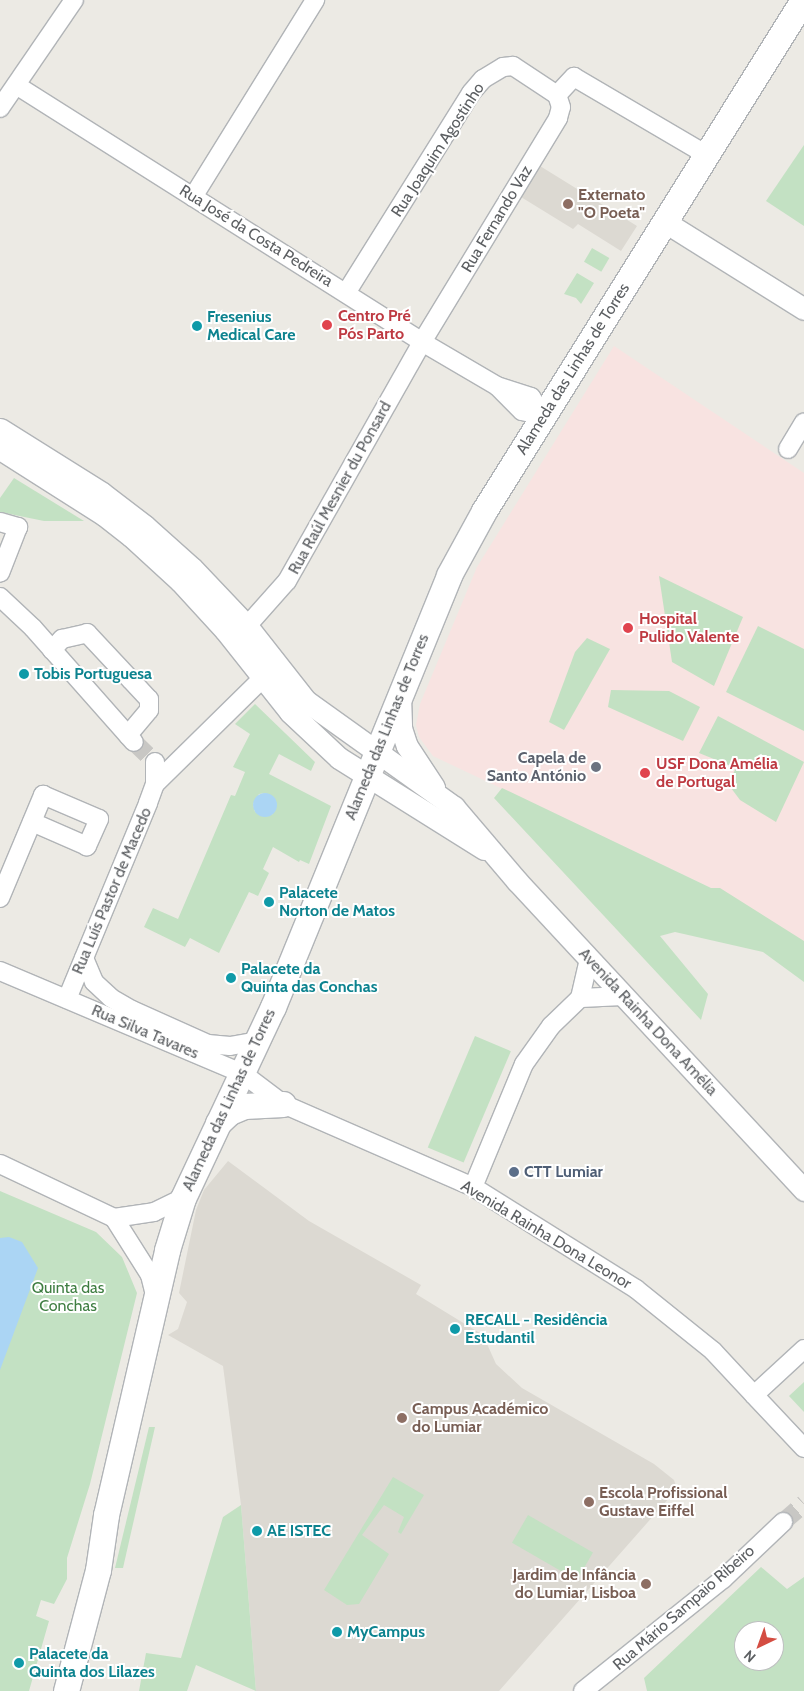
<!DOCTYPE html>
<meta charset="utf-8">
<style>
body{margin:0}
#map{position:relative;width:804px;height:1691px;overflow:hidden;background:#eceae4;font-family:Cabin,sans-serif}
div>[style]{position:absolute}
.education>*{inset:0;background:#dcd9d2}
.medical>*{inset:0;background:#f8e3e1}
.green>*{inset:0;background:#c3e1c3;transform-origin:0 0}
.water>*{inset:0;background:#abd5f4}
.round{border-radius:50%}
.minor-tunnel>*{height:18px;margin-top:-9px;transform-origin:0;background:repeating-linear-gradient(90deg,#c8c7c4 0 18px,transparent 0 27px)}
.roads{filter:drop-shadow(1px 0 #b1b4b7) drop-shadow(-1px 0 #b1b4b7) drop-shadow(0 1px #b1b4b7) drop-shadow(0 -1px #b1b4b7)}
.minor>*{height:18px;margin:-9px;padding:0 9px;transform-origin:9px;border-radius:9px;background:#fff}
.tertiary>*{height:21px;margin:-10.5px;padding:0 10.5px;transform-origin:10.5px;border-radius:10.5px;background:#fff}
.secondary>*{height:25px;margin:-12.5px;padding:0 12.5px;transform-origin:12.5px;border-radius:12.5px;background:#fff}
.dots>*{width:14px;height:14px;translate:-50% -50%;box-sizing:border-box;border:2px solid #fff;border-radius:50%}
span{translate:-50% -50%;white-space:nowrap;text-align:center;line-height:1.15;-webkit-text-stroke:4px #fff;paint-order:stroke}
.street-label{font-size:16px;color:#5c5f62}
.education-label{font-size:16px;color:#785e54;font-weight:700}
.left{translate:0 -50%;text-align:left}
.right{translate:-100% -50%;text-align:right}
.health-label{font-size:16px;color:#be3a42;font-weight:700}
.culture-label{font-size:16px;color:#0d838f;font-weight:700}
.worship-label{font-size:16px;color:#5b616d;font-weight:700}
.service-label{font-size:16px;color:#4e5e75;font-weight:700}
.park-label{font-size:16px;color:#3f7e42}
.north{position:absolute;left:734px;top:1621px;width:50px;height:50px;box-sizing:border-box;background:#fff;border:1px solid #bebfc0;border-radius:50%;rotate:222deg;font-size:14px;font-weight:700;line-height:20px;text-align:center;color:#5c5f62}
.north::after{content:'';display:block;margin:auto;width:18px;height:22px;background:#d44d42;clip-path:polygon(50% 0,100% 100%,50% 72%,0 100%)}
</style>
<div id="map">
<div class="education">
<i style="clip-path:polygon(540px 166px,637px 226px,621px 251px,578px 224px,573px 229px,521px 197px)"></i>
<i style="clip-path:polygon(228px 1161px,309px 1221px,421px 1285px,416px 1294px,483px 1335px,496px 1364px,522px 1388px,654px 1464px,674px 1480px,677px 1489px,499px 1691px,256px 1691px,241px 1505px,223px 1366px,168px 1335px,178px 1329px,187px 1302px,179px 1293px,196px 1210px,204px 1190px)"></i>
</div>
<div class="medical">
<i style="clip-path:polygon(614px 346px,804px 473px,804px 967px,711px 888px,433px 756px,419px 737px,416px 725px,420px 704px,477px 567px)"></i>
</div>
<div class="green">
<i style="clip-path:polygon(804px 145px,804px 226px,766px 201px)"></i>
<i style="left:592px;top:248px;width:20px;height:16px;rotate:30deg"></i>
<i style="clip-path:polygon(577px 273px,594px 283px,581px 304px,576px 298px,564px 294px)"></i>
<i style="clip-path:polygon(14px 478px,84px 521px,44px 521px,0 512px,0 498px)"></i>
<i style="clip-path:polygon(659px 576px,743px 617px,714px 686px,672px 662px)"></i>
<i style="clip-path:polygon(758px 626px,804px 649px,804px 731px,726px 692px)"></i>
<i style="clip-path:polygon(587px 638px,610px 649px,564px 730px,549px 722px,575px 652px)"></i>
<i style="clip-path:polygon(611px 690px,669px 691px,700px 707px,683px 741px,608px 707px)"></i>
<i style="clip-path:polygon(evenodd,255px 704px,315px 762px,311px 771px,279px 754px,269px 774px,331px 806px,309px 864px,300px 860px,299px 862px,273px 847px,263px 869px,269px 873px,258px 896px,249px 892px,219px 953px,190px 938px,185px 947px,144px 927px,153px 908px,178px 919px,231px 795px,235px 796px,245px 772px,233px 767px,250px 734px,235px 724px,255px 704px,266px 793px,273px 814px,266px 816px,255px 812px,253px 804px,259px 794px,266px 793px)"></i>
<i style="clip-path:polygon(718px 716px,804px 762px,776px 822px,740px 800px,728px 784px,736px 768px,699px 753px)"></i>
<i style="clip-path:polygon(502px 788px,711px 888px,720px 888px,804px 941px,804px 982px,763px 952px,675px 932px,660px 936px,708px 994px,701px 1020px,494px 798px)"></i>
<i style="left:475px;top:1036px;width:39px;height:121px;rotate:23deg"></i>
<i style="clip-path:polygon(0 1191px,96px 1232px,122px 1257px,137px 1293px,90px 1484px,67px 1558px,67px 1579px,54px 1604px,41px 1600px,36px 1616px,49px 1621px,29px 1691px,0 1691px)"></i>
<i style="clip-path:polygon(804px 1382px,804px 1412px,789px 1396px)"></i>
<i style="clip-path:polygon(149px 1427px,155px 1427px,123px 1568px,115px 1568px)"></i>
<i style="clip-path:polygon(393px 1477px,424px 1495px,401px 1534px,398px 1532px,404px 1517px,384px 1505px,362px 1535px,389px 1554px,359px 1604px,347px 1605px,324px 1590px)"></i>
<i style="clip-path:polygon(241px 1505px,256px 1691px,196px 1665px,187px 1691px,139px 1691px,146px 1653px,181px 1658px,223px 1517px)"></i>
<i style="left:528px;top:1515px;width:75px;height:32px;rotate:30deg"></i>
<i style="clip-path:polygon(evenodd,761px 1567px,787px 1589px,804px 1577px,804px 1691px,647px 1691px,644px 1678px,761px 1567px,744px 1631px,774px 1631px,774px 1661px,744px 1661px,744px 1631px)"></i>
</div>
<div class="water">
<i class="round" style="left:253px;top:793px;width:24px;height:24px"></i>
<i style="clip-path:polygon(9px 1237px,22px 1242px,38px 1268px,0 1370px,0 1238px)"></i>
</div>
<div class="minor-tunnel">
<i style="left:134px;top:742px;width:29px;rotate:44deg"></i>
<i style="left:783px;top:1522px;width:28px;rotate:-41deg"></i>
</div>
<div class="roads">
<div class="minor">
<i style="left:16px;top:85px;width:481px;rotate:32.3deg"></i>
<i style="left:422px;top:342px;width:87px;rotate:30.4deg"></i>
<i style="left:497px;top:386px;width:36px;rotate:18deg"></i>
<i style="left:531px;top:397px;width:23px;rotate:56deg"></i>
<i style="left:557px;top:95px;width:25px;rotate:-47deg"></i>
<i style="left:574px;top:77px;width:154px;rotate:30.4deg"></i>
<i style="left:0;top:108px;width:131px;rotate:-55.6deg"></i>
<i style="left:193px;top:197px;width:232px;rotate:-58.2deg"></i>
<i style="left:498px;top:387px;width:34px;rotate:45deg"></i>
<i style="left:522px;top:411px;width:23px;rotate:13deg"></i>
<i style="left:788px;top:449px;width:31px;rotate:-59deg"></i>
<i style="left:0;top:522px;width:19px;rotate:16deg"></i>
<i style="left:18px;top:527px;width:49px;rotate:111.4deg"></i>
<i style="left:0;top:597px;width:45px;rotate:43.2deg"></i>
<i style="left:33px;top:628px;width:152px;rotate:48.5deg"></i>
<i style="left:247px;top:626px;width:60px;rotate:-48.4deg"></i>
<i style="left:287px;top:581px;width:274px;rotate:-60.5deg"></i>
<i style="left:422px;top:342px;width:262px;rotate:-58.7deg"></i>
<i style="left:558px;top:118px;width:11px;rotate:-75deg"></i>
<i style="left:561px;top:107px;width:13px;rotate:-108deg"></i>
<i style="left:557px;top:95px;width:53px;rotate:-146.6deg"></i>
<i style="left:513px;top:66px;width:10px;rotate:174deg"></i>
<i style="left:503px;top:67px;width:23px;rotate:149deg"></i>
<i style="left:483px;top:79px;width:18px;rotate:131deg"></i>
<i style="left:471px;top:93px;width:236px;rotate:122deg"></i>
<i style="left:52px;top:650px;width:15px;rotate:-48deg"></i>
<i style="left:62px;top:639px;width:26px;rotate:-13deg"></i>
<i style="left:87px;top:633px;width:64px;rotate:46.9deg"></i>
<i style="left:131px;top:680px;width:26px;rotate:47deg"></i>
<i style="left:149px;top:699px;width:11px;rotate:90deg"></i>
<i style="left:149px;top:710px;width:33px;rotate:130deg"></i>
<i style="left:155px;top:784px;width:153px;rotate:-44.5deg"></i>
<i style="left:0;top:898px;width:112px;rotate:-67.3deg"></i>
<i style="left:43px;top:795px;width:61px;rotate:23.2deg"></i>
<i style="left:99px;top:819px;width:30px;rotate:114deg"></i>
<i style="left:87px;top:846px;width:60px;rotate:-156.4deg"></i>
<i style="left:84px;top:958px;width:26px;rotate:67deg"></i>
<i style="left:94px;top:982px;width:23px;rotate:43deg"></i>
<i style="left:111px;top:998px;width:24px;rotate:30deg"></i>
<i style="left:132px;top:1010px;width:83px;rotate:24.1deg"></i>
<i style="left:208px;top:1044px;width:22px;rotate:5deg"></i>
<i style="left:230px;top:1046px;width:27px;rotate:-10deg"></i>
<i style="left:0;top:971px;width:263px;rotate:22.9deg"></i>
<i style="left:242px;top:1073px;width:51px;rotate:37.1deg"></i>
<i style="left:283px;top:1104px;width:207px;rotate:23.6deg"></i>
<i style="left:473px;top:1187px;width:192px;rotate:32deg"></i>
<i style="left:636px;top:1289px;width:99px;rotate:38.8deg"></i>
<i style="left:713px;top:1351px;width:60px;rotate:47deg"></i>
<i style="left:580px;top:998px;width:44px;rotate:-2.6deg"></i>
<i style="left:67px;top:999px;width:212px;rotate:-67.5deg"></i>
<i style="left:148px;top:803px;width:20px;rotate:-70deg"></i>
<i style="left:155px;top:784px;width:22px;rotate:-90deg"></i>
<i style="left:0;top:1164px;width:126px;rotate:25.3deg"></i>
<i style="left:114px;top:1218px;width:67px;rotate:57.7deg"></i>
<i style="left:150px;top:1275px;width:21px;rotate:76deg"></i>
<i style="left:473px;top:1187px;width:133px;rotate:-67.5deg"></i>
<i style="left:524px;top:1064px;width:47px;rotate:-54.6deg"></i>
<i style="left:551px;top:1026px;width:40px;rotate:-44deg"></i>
<i style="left:580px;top:998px;width:40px;rotate:-77deg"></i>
<i style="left:114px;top:1218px;width:40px;rotate:-8.5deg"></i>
<i style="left:154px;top:1212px;width:32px;rotate:-26deg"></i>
<i style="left:804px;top:1349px;width:68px;rotate:137.4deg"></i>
<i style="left:754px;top:1395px;width:73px;rotate:46.7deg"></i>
<i style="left:583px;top:1691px;width:179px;rotate:-38.7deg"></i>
<i style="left:723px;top:1579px;width:83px;rotate:-43.5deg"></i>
</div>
<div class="tertiary">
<i style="left:665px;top:222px;width:164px;rotate:32deg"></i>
<i style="left:0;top:429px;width:120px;rotate:32.1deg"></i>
<i style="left:102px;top:493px;width:54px;rotate:37.5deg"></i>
<i style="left:145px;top:526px;width:63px;rotate:41.8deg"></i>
<i style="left:192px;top:568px;width:80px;rotate:46.5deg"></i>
<i style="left:247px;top:626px;width:95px;rotate:51.8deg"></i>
<i style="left:306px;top:701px;width:182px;rotate:35.6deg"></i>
<i style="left:454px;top:807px;width:97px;rotate:49.6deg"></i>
<i style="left:517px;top:881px;width:422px;rotate:47.1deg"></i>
<i style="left:0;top:449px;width:123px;rotate:32.4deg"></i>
<i style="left:104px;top:515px;width:34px;rotate:38deg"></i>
<i style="left:131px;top:536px;width:67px;rotate:42.6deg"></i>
<i style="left:180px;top:581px;width:67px;rotate:47.4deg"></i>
<i style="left:225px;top:630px;width:105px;rotate:51.6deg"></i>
<i style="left:290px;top:712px;width:67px;rotate:43.2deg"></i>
<i style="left:339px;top:758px;width:171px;rotate:32.1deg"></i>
<i style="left:400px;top:696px;width:32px;rotate:88deg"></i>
<i style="left:401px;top:728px;width:19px;rotate:72deg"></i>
<i style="left:407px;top:746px;width:49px;rotate:56.6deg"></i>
</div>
<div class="secondary">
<i style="left:218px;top:1123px;width:16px;rotate:-43deg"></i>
<i style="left:230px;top:1112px;width:15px;rotate:-23deg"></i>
<i style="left:244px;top:1106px;width:39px;rotate:-3deg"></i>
<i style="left:66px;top:1691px;width:125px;rotate:-75.2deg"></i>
<i style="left:98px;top:1570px;width:56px;rotate:-81.7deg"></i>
<i style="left:106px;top:1515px;width:272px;rotate:-77deg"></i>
<i style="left:167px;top:1250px;width:54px;rotate:-72.9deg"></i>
<i style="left:183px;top:1198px;width:211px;rotate:-64.8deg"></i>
<i style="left:273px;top:1007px;width:466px;rotate:-67.8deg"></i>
<i style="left:449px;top:575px;width:73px;rotate:-61.3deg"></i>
<i style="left:484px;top:511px;width:602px;rotate:-58.02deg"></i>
</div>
</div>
<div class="dots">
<i style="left:568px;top:204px;background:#8d6e63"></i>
<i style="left:327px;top:325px;background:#e0444e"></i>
<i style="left:197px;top:326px;background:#0f9aa8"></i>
<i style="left:628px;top:628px;background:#e0444e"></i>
<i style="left:24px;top:674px;background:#0f9aa8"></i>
<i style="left:596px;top:767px;background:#6b7280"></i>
<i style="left:645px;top:773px;background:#e0444e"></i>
<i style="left:269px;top:902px;background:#0f9aa8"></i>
<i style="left:231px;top:978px;background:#0f9aa8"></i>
<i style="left:514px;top:1172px;background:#5c6f8a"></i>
<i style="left:455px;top:1329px;background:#0f9aa8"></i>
<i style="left:402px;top:1418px;background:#8d6e63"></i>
<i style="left:589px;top:1502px;background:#8d6e63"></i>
<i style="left:257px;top:1531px;background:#0f9aa8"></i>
<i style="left:646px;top:1584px;background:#8d6e63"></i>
<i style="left:337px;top:1632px;background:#0f9aa8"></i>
<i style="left:19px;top:1663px;background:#0f9aa8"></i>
</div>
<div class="street-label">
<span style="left:438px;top:150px;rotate:-57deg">Rua Joaquim Agostinho</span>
<span style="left:497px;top:219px;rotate:-59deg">Rua Fernando Vaz</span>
<span style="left:256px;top:236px;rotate:32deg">Rua José da Costa Pedreira</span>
<span style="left:573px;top:369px;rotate:-58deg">Alameda das Linhas de Torres</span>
<span style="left:340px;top:488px;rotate:-61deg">Rua Raúl Mesnier du Ponsard</span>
<span style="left:387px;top:727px;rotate:-68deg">Alameda das Linhas de Torres</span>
<span style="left:112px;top:891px;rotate:-67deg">Rua Luís Pastor de Macedo</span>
<span style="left:648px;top:1022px;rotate:47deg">Avenida Rainha Dona Amélia</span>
<span style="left:145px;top:1032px;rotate:23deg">Rua Silva Tavares</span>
<span style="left:229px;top:1100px;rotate:-65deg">Alameda das Linhas de Torres</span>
<span style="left:546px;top:1235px;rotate:31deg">Avenida Rainha Dona Leonor</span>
<span style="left:684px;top:1608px;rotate:-41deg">Rua Mário Sampaio Ribeiro</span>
</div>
<div class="education-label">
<span class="left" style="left:578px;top:204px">Externato<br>"O Poeta"</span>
<span class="left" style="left:412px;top:1418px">Campus Académico<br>do Lumiar</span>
<span class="left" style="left:599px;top:1502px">Escola Profissional<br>Gustave Eiffel</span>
<span class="right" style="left:636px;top:1584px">Jardim de Infância<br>do Lumiar, Lisboa</span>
</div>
<div class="health-label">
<span class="left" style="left:338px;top:325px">Centro Pré<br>Pós Parto</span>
<span class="left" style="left:639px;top:628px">Hospital<br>Pulido Valente</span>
<span class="left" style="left:656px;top:773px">USF Dona Amélia<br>de Portugal</span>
</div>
<div class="culture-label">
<span class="left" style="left:207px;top:326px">Fresenius<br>Medical Care</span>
<span class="left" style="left:34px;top:674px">Tobis Portuguesa</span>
<span class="left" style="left:279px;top:902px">Palacete<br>Norton de Matos</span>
<span class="left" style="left:241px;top:978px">Palacete da<br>Quinta das Conchas</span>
<span class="left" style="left:465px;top:1329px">RECALL - Residência<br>Estudantil</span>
<span class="left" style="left:267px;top:1531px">AE ISTEC</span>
<span class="left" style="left:347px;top:1632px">MyCampus</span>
<span class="left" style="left:29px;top:1663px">Palacete da<br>Quinta dos Lilazes</span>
</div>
<div class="worship-label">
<span class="right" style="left:586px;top:767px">Capela de<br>Santo António</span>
</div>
<div class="service-label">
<span class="left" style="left:524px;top:1172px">CTT Lumiar</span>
</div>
<div class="park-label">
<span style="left:68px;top:1297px">Quinta das<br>Conchas</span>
</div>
<div class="north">N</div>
</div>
